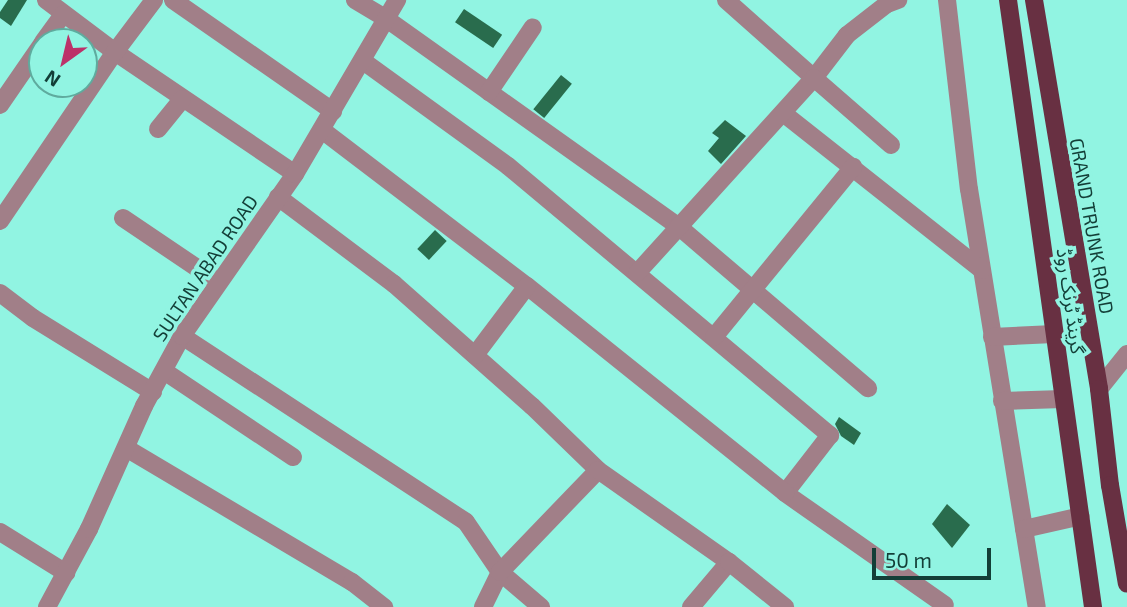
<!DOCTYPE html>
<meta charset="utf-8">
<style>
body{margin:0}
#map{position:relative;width:1127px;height:607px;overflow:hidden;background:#91f4e2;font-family:"Exo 2","Noto Sans Arabic",sans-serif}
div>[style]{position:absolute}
.building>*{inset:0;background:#296c4d;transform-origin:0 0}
.minor>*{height:18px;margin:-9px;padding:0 9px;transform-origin:9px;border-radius:9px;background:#a17f88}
.major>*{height:18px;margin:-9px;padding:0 9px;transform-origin:9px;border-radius:9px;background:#683042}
span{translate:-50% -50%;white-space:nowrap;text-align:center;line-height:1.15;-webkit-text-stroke:7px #91f4e2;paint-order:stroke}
.street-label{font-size:19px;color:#133e37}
.north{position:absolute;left:28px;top:28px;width:70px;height:70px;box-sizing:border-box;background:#91f4e2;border:2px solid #5fab9e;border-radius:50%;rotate:214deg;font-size:19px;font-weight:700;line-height:28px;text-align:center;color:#133e37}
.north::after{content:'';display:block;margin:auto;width:24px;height:32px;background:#bc3169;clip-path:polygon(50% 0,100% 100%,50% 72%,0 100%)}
.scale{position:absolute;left:872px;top:548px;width:119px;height:32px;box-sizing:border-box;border:4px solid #133e37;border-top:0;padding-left:9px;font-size:21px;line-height:24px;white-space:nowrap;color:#133e37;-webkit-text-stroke:5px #91f4e2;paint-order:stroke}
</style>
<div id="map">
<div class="building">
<i style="clip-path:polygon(8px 0,27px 0,11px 26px,0 18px,0 12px)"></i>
<i style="left:464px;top:9px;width:46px;height:16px;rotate:34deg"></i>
<i style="left:561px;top:75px;width:14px;height:44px;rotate:39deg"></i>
<i style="clip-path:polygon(725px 120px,746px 136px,721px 164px,708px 151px,719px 138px,712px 133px)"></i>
<i style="left:435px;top:230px;width:16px;height:26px;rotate:43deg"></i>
<i style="clip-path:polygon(839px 417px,861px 433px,854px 445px,841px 436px,835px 424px)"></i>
<i style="clip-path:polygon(947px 504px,970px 525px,952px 548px,932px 524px)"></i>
</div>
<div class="minor">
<i style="left:46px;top:0;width:86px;rotate:37deg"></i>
<i style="left:115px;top:52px;width:217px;rotate:34.1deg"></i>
<i style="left:173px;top:0;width:195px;rotate:34.8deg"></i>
<i style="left:355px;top:0;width:39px;rotate:31deg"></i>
<i style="left:388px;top:20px;width:356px;rotate:35.4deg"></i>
<i style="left:678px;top:226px;width:250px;rotate:40.5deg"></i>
<i style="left:726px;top:0;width:118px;rotate:41.6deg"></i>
<i style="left:814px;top:78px;width:54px;rotate:-52.5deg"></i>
<i style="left:847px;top:35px;width:51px;rotate:-37.8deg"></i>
<i style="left:887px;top:4px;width:12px;rotate:-20deg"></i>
<i style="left:947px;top:0;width:190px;rotate:83.4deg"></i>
<i style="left:969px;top:189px;width:423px;rotate:80.8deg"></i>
<i style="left:43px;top:42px;width:34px;rotate:-54deg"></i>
<i style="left:363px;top:61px;width:179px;rotate:35.9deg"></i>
<i style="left:508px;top:166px;width:420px;rotate:39.9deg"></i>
<i style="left:830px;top:435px;width:73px;rotate:127.8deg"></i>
<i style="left:785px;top:493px;width:195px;rotate:35deg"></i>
<i style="left:489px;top:92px;width:78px;rotate:-55.9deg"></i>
<i style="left:0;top:105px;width:74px;rotate:-55.5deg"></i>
<i style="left:783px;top:113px;width:253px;rotate:38.3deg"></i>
<i style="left:158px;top:129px;width:38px;rotate:-51deg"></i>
<i style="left:322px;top:130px;width:258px;rotate:37.3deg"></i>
<i style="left:527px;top:286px;width:331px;rotate:38.7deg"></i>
<i style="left:278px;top:197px;width:145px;rotate:36.9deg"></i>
<i style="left:394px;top:284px;width:184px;rotate:41.5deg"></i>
<i style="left:532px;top:406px;width:92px;rotate:44.1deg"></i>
<i style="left:123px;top:218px;width:115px;rotate:34deg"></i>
<i style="left:0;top:221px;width:204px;rotate:-55.8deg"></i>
<i style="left:115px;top:52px;width:65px;rotate:-53.1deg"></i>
<i style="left:637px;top:273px;width:263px;rotate:-47.8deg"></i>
<i style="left:814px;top:78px;width:102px;rotate:41deg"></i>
<i style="left:0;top:293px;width:41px;rotate:37.1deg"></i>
<i style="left:33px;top:318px;width:141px;rotate:31.7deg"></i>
<i style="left:182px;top:336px;width:339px;rotate:33.2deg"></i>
<i style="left:466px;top:522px;width:60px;rotate:55.8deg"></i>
<i style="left:500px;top:572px;width:54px;rotate:40.5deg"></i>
<i style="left:714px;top:337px;width:220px;rotate:-50.7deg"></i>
<i style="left:992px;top:337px;width:62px;rotate:-2.8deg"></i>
<i style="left:475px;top:355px;width:86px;rotate:-53deg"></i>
<i style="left:164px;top:371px;width:155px;rotate:33.7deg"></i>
<i style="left:1099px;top:389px;width:45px;rotate:-51.3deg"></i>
<i style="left:1002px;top:401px;width:61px;rotate:-1.9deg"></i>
<i style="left:126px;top:448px;width:263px;rotate:30.7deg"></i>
<i style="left:352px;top:582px;width:41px;rotate:38deg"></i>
<i style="left:1024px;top:529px;width:58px;rotate:-12.8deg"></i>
<i style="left:0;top:532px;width:78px;rotate:31.8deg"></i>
<i style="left:47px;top:607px;width:89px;rotate:-61.7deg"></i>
<i style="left:89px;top:529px;width:135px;rotate:-65.9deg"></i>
<i style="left:144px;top:406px;width:80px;rotate:-61.5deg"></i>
<i style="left:182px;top:336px;width:198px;rotate:-55.1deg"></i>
<i style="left:295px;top:174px;width:202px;rotate:-59.6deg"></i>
<i style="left:483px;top:607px;width:39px;rotate:-64deg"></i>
<i style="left:500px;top:572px;width:141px;rotate:-46.1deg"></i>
<i style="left:598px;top:470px;width:160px;rotate:35.1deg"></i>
<i style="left:691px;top:607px;width:59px;rotate:-49.8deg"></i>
<i style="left:729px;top:562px;width:72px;rotate:38.8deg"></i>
</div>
<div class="major">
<i style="left:1008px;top:0;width:613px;rotate:82.03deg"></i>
<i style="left:1034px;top:0;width:394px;rotate:80.5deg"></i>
<i style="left:1099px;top:389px;width:97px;rotate:83.5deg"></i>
<i style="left:1110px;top:485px;width:100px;rotate:80.3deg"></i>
</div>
<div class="street-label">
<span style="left:1092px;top:226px;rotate:80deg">GRAND TRUNK ROAD</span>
<span style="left:205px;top:268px;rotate:-56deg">SULTAN ABAD ROAD</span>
<span style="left:1071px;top:301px;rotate:82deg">گرینڈ ٹرنک روڈ</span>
</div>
<div class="north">N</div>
<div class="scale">50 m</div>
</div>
